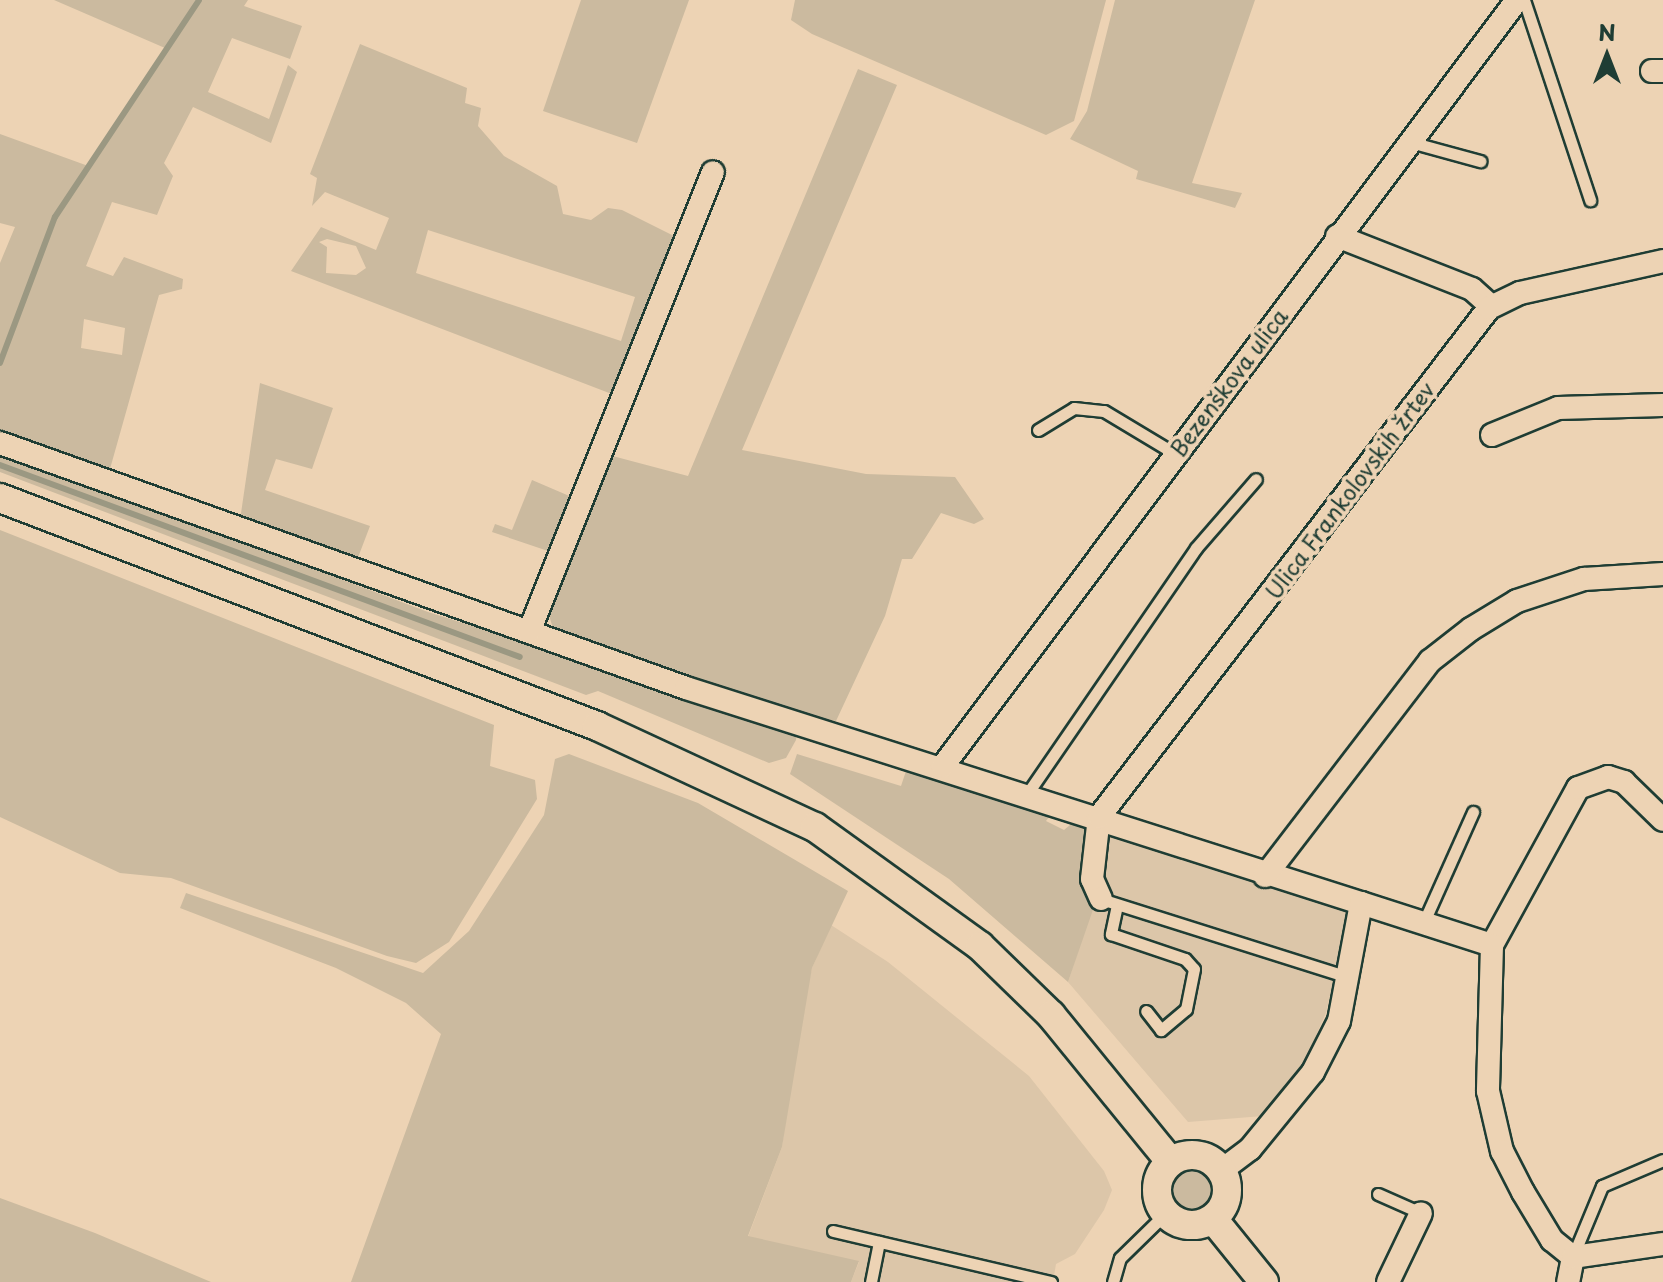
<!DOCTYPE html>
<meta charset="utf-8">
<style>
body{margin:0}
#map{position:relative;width:1663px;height:1282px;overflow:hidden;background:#edd3b4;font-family:"Playpen Sans",sans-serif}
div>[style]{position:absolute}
.built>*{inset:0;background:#dcc6a9}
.green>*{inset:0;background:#cbba9f}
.round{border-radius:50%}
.stream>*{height:6px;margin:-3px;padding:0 3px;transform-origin:3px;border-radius:3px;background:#9b9882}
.roads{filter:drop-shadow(2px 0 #1f3d34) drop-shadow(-2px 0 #1f3d34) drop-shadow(0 2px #1f3d34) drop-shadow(0 -2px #1f3d34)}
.service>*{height:11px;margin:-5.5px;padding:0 5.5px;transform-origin:5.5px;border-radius:5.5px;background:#edd3b4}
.minor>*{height:22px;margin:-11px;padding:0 11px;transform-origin:11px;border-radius:11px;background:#edd3b4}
.tertiary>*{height:28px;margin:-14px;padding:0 14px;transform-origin:14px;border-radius:14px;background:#edd3b4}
.tertiary>.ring{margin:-14px;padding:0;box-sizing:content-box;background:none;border:28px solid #edd3b4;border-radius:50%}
span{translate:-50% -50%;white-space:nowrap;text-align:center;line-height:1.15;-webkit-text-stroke:8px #edd3b4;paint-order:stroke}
.street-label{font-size:22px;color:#1f3d34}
.north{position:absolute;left:1567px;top:16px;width:80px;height:80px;-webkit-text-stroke:6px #edd3b4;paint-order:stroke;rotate:0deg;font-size:22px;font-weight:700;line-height:32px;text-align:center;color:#1f3d34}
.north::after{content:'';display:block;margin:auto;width:28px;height:36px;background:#1f3d34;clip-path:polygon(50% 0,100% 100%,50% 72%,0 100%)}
</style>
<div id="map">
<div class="built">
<i style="clip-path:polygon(1090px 825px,1350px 906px,1326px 1013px,1305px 1060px,1263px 1116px,1188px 1122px,1068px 982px,1079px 948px)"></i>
<i style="clip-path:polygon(831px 925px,888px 962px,1029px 1076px,1104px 1171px,1112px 1190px,1104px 1210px,1075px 1254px,1056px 1264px,1053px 1282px,851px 1282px,859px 1262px,748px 1237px,782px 1147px,796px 1040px,812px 968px)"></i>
</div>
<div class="green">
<i style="clip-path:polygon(evenodd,54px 0,248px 0,244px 6px,302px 26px,290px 59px,232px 38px,208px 92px,269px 119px,288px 65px,297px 72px,271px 143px,193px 107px,164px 163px,173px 176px,157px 215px,112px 202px,86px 266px,113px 276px,124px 257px,183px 279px,182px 289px,159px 295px,108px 476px,0 435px,0 263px,15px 227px,0 223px,0 134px,91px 167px,165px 48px,54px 0,84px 319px,125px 328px,122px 355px,81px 348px,84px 319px)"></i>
<i style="clip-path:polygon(581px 0,689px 0,637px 143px,543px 111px)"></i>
<i style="clip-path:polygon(795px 0,1106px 0,1074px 121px,1046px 135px,812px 34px,791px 20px)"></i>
<i style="clip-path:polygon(1115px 0,1255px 0,1192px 183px,1242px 193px,1235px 208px,1136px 179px,1138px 171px,1070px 139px,1087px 111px)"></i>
<i style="clip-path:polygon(evenodd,360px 44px,467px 88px,465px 103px,481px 108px,478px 126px,504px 156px,557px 186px,563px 214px,591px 220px,608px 208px,622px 210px,676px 237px,617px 396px,291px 271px,321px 227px,376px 250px,389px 218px,325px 192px,312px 206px,317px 178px,310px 174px,360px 44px,428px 230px,635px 297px,621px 341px,416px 273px,428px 230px,360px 44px,327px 239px,356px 246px,366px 268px,356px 275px,326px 273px,327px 247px,319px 242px,327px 239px)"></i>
<i style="clip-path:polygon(858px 69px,897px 85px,742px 450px,866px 474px,955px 477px,984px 519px,974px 524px,941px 513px,912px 559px,902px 559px,885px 616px,836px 721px,772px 708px,555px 635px,548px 612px,605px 454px,688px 476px)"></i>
<i style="clip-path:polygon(260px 383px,333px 408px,312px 469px,276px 459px,265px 490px,370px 526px,354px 568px,239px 527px)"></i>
<i style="clip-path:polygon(0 450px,428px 612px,797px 728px,796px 740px,786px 758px,769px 763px,598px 691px,586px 695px,0 472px)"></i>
<i style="clip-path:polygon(532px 480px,574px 498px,551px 552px,492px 532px,495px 524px,512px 530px)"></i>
<i style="clip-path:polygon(0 530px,494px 725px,490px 766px,535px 780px,537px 799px,449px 942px,416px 963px,387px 956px,171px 878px,120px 873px,0 817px)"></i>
<i style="clip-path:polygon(569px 754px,698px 803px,848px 891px,812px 968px,782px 1147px,748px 1236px,859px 1261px,851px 1282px,351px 1282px,441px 1034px,406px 1003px,336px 968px,180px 908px,186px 893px,423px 973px,469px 931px,544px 815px,555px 759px)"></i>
<i style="clip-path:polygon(797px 754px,901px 786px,908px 765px,1052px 813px,1046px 821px,1064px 830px,1076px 820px,1090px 825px,1096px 901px,1068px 982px,949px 879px,790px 774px)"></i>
<i class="round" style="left:1168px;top:1167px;width:48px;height:48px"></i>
<i style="clip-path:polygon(0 1198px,95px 1233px,211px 1282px,0 1282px)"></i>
</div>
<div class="stream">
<i style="left:0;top:363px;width:156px;rotate:-69.4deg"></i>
<i style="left:55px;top:217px;width:260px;rotate:-56.4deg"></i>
<i style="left:0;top:465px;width:554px;rotate:20.27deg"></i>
</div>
<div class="roads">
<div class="service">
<i style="left:1524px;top:0;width:211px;rotate:71.7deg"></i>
<i style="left:1410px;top:142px;width:73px;rotate:15.2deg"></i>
<i style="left:1038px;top:430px;width:42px;rotate:-31.4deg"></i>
<i style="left:1074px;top:408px;width:30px;rotate:6deg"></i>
<i style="left:1104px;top:411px;width:82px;rotate:31deg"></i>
<i style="left:1027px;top:794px;width:298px;rotate:-55.5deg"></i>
<i style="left:1196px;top:548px;width:91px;rotate:-49deg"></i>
<i style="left:1101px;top:899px;width:259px;rotate:17.5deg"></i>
<i style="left:1117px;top:905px;width:30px;rotate:102deg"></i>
<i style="left:1111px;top:934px;width:78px;rotate:18.7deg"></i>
<i style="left:1185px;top:959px;width:13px;rotate:48deg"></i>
<i style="left:1194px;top:969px;width:41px;rotate:101.3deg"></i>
<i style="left:1186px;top:1009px;width:33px;rotate:140deg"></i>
<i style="left:1161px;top:1030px;width:24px;rotate:-128deg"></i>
<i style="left:1422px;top:926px;width:125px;rotate:-65.9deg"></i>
<i style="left:1378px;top:1194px;width:47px;rotate:23.8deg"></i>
<i style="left:833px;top:1231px;width:224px;rotate:13.2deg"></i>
<i style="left:1573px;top:1256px;width:76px;rotate:-67.5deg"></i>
<i style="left:1602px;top:1186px;width:66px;rotate:-23.1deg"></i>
<i style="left:871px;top:1282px;width:41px;rotate:-78.7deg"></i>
<i style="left:1113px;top:1282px;width:25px;rotate:-74deg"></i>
<i style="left:1120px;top:1258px;width:64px;rotate:-44.4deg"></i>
</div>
<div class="minor">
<i style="left:1652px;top:71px;width:11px"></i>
<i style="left:1337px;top:236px;width:145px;rotate:21.4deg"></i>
<i style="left:1472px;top:289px;width:25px;rotate:42deg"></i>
<i style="left:1492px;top:435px;width:71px;rotate:-22.2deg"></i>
<i style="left:1558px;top:408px;width:105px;rotate:-1.6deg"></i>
<i style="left:0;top:443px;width:728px;rotate:19.65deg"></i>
<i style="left:686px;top:688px;width:708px;rotate:17.67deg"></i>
<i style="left:529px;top:632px;width:495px;rotate:-68.2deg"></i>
<i style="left:943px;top:766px;width:957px;rotate:-53.15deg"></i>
<i style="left:1265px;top:876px;width:271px;rotate:-52.5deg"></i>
<i style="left:1430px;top:661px;width:52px;rotate:-38deg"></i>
<i style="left:1471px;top:629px;width:54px;rotate:-31.3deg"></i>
<i style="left:1517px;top:601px;width:71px;rotate:-18.2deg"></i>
<i style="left:1584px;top:579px;width:79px;rotate:-3.6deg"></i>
<i style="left:1101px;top:899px;width:22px;rotate:-114deg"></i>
<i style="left:1092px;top:879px;width:62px;rotate:-83.6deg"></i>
<i style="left:1099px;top:817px;width:641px;rotate:-52.54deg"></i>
<i style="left:1489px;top:308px;width:34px;rotate:-26deg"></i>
<i style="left:1520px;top:293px;width:147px;rotate:-12.6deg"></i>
<i style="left:1492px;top:945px;width:179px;rotate:-61.3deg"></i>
<i style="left:1578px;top:788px;width:32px;rotate:-20deg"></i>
<i style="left:1608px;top:777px;width:17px;rotate:17deg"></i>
<i style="left:1624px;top:782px;width:54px;rotate:44.3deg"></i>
<i style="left:1222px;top:1170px;width:35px;rotate:-37deg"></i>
<i style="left:1250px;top:1149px;width:99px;rotate:-50.7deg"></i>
<i style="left:1313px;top:1072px;width:57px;rotate:-63deg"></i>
<i style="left:1339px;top:1021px;width:120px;rotate:-79.4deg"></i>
<i style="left:1361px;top:903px;width:138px;rotate:17.8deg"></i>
<i style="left:1492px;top:945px;width:146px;rotate:91.6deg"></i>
<i style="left:1488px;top:1091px;width:62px;rotate:76.9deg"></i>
<i style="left:1502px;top:1151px;width:46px;rotate:62.9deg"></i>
<i style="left:1523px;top:1192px;width:56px;rotate:58.9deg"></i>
<i style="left:1552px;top:1240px;width:27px;rotate:39deg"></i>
<i style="left:1573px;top:1257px;width:25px;rotate:101deg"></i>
<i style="left:1573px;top:1257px;width:91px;rotate:-8.2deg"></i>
<i style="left:1388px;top:1282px;width:76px;rotate:-64.4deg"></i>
</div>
<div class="tertiary">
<i style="left:0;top:498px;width:639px;rotate:20.9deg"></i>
<i style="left:597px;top:726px;width:240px;rotate:24.9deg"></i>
<i style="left:815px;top:827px;width:203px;rotate:35.8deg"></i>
<i style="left:980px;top:946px;width:99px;rotate:44.2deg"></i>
<i style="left:1051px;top:1015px;width:188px;rotate:50.8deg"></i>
<i class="ring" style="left:1157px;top:1155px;width:42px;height:42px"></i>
<i style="left:1213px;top:1219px;width:81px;rotate:51deg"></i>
</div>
</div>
<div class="street-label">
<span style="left:1228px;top:382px;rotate:-53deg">Bezenškova ulica</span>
<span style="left:1349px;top:490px;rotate:-53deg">Ulica Frankolovskih žrtev</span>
</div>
<div class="north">N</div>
</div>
